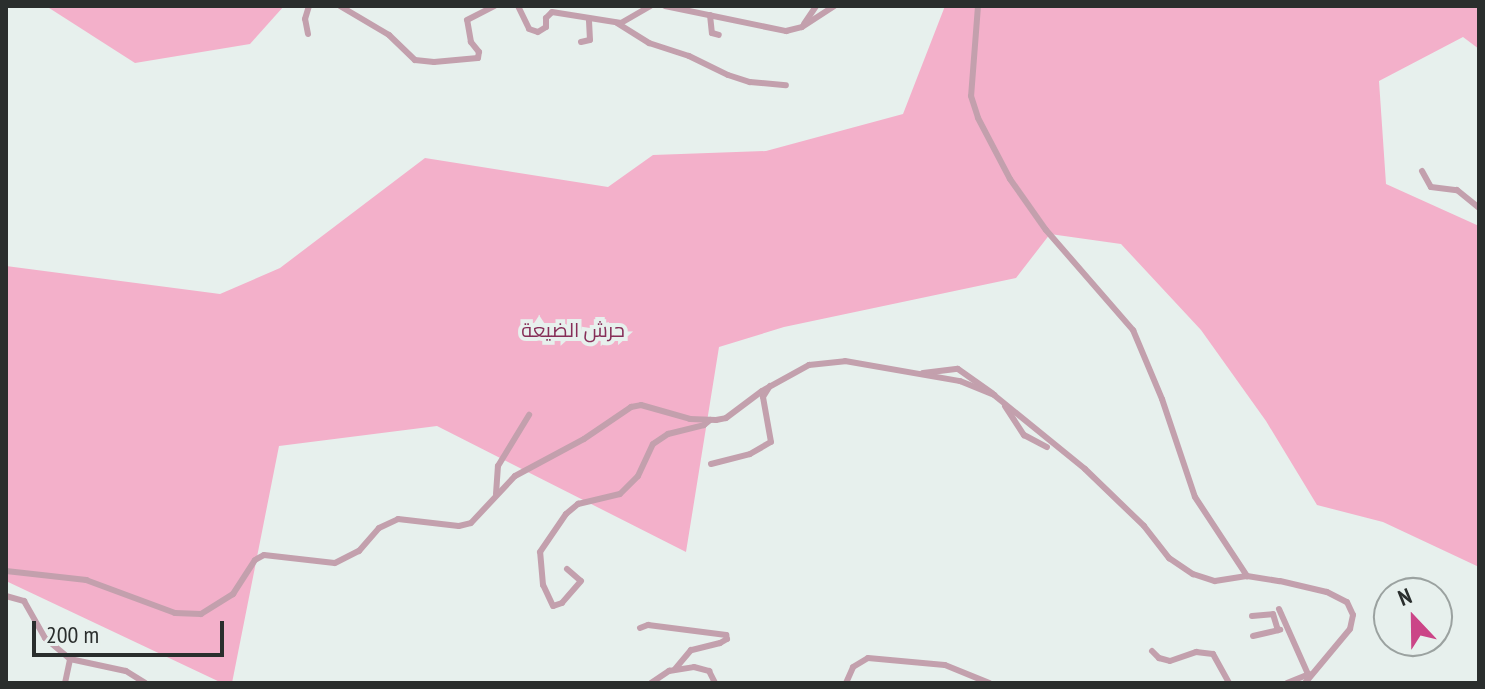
<!DOCTYPE html>
<meta charset="utf-8">
<style>
body{margin:0}
#map{position:relative;width:1485px;height:689px;overflow:hidden;background:#e7f0ed;font-family:"PT Sans Narrow",Cairo,sans-serif}
div>[style]{position:absolute}
.green>*{inset:0;background:#f3b0ca}
.minor>*{height:6px;margin:-3px;padding:0 3px;transform-origin:3px;border-radius:3px;background:#c3a0ad}
span{translate:-50% -50%;white-space:nowrap;text-align:center;line-height:1.15;-webkit-text-stroke:8px #e7f0ed;paint-order:stroke}
.park-label{font-size:20px;color:#862e58}
.frame{position:absolute;inset:0;border:8px solid #2a2e2d;pointer-events:none}
.north{position:absolute;left:1373px;top:577px;width:80px;height:80px;box-sizing:border-box;background:#e7f0ed;border:2px solid #9ba2a0;border-radius:50%;rotate:338deg;font-size:22px;font-weight:700;line-height:32px;text-align:center;color:#2a2e2d}
.north::after{content:'';display:block;margin:auto;width:28px;height:36px;background:#cb4587;clip-path:polygon(50% 0,100% 100%,50% 72%,0 100%)}
.scale{position:absolute;left:32px;top:621px;width:192px;height:36px;box-sizing:border-box;border:4px solid #2a2e2d;border-top:0;padding-left:10px;font-size:24px;line-height:28px;white-space:nowrap;color:#2a2e2d;-webkit-text-stroke:6px #e7f0ed;paint-order:stroke}
</style>
<div id="map">
<div class="green">
<i style="clip-path:polygon(46px 6px,284px 6px,250px 44px,135px 63px)"></i>
<i style="clip-path:polygon(945px 6px,1479px 6px,1479px 49px,1463px 37px,1379px 81px,1386px 184px,1479px 226px,1479px 567px,1383px 522px,1317px 505px,1266px 421px,1201px 330px,1121px 244px,1050px 234px,1016px 278px,784px 327px,719px 347px,686px 552px,437px 426px,279px 446px,232px 683px,222px 683px,6px 581px,6px 266px,220px 294px,280px 268px,425px 158px,608px 187px,653px 155px,766px 151px,903px 114px)"></i>
</div>
<div class="minor">
<i style="left:340px;top:6px;width:57px;rotate:30.6deg"></i>
<i style="left:389px;top:35px;width:36px;rotate:44deg"></i>
<i style="left:415px;top:60px;width:19px;rotate:6deg"></i>
<i style="left:434px;top:62px;width:44px;rotate:-5.2deg"></i>
<i style="left:478px;top:58px;width:6px;rotate:-81deg"></i>
<i style="left:479px;top:52px;width:13px;rotate:-129deg"></i>
<i style="left:471px;top:42px;width:22px;rotate:-100deg"></i>
<i style="left:467px;top:20px;width:31px;rotate:-27deg"></i>
<i style="left:518px;top:6px;width:25px;rotate:64deg"></i>
<i style="left:529px;top:29px;width:9px;rotate:18deg"></i>
<i style="left:538px;top:32px;width:9px;rotate:-32deg"></i>
<i style="left:546px;top:27px;width:9px;rotate:-90deg"></i>
<i style="left:546px;top:18px;width:8px;rotate:-45deg"></i>
<i style="left:552px;top:12px;width:70px;rotate:9.1deg"></i>
<i style="left:621px;top:23px;width:34px;rotate:-30deg"></i>
<i style="left:665px;top:6px;width:124px;rotate:11.7deg"></i>
<i style="left:786px;top:31px;width:16px;rotate:-14deg"></i>
<i style="left:802px;top:27px;width:38px;rotate:-33deg"></i>
<i style="left:978px;top:6px;width:90px;rotate:94.4deg"></i>
<i style="left:971px;top:96px;width:23px;rotate:72deg"></i>
<i style="left:978px;top:118px;width:69px;rotate:62.3deg"></i>
<i style="left:1010px;top:179px;width:62px;rotate:54.8deg"></i>
<i style="left:1046px;top:230px;width:133px;rotate:49deg"></i>
<i style="left:1133px;top:330px;width:75px;rotate:67.2deg"></i>
<i style="left:1162px;top:399px;width:103px;rotate:71.4deg"></i>
<i style="left:1195px;top:497px;width:95px;rotate:56.6deg"></i>
<i style="left:710px;top:15px;width:18px;rotate:84deg"></i>
<i style="left:712px;top:33px;width:7px;rotate:16deg"></i>
<i style="left:617px;top:23px;width:38px;rotate:32deg"></i>
<i style="left:649px;top:43px;width:42px;rotate:18deg"></i>
<i style="left:689px;top:56px;width:43px;rotate:26deg"></i>
<i style="left:728px;top:75px;width:23px;rotate:18deg"></i>
<i style="left:750px;top:82px;width:36px;rotate:5deg"></i>
<i style="left:804px;top:24px;width:22px;rotate:-56deg"></i>
<i style="left:308px;top:34px;width:15px;rotate:-101deg"></i>
<i style="left:305px;top:19px;width:14px;rotate:-73deg"></i>
<i style="left:581px;top:42px;width:9px;rotate:-13deg"></i>
<i style="left:590px;top:40px;width:21px;rotate:-93deg"></i>
<i style="left:1422px;top:171px;width:18px;rotate:61deg"></i>
<i style="left:1431px;top:187px;width:26px;rotate:7deg"></i>
<i style="left:1457px;top:190px;width:28px;rotate:39deg"></i>
<i style="left:923px;top:373px;width:35px;rotate:-7deg"></i>
<i style="left:958px;top:369px;width:42px;rotate:35.2deg"></i>
<i style="left:1005px;top:406px;width:35px;rotate:57deg"></i>
<i style="left:1024px;top:435px;width:26px;rotate:28deg"></i>
<i style="left:711px;top:464px;width:40px;rotate:-14.4deg"></i>
<i style="left:750px;top:454px;width:24px;rotate:-30deg"></i>
<i style="left:771px;top:442px;width:46px;rotate:-100.1deg"></i>
<i style="left:763px;top:397px;width:13px;rotate:-58deg"></i>
<i style="left:496px;top:494px;width:28px;rotate:-86deg"></i>
<i style="left:498px;top:466px;width:60px;rotate:-58.7deg"></i>
<i style="left:567px;top:569px;width:18px;rotate:41deg"></i>
<i style="left:581px;top:581px;width:29px;rotate:131deg"></i>
<i style="left:562px;top:603px;width:9px;rotate:162deg"></i>
<i style="left:553px;top:606px;width:23px;rotate:-115deg"></i>
<i style="left:543px;top:585px;width:33px;rotate:-95deg"></i>
<i style="left:540px;top:552px;width:46px;rotate:-55.6deg"></i>
<i style="left:566px;top:514px;width:16px;rotate:-40deg"></i>
<i style="left:578px;top:504px;width:43px;rotate:-13.4deg"></i>
<i style="left:620px;top:494px;width:25px;rotate:-45deg"></i>
<i style="left:638px;top:476px;width:35px;rotate:-65deg"></i>
<i style="left:653px;top:444px;width:18px;rotate:-34deg"></i>
<i style="left:668px;top:434px;width:37px;rotate:-14deg"></i>
<i style="left:704px;top:425px;width:8px;rotate:-40deg"></i>
<i style="left:6px;top:571px;width:81px;rotate:6.4deg"></i>
<i style="left:86px;top:580px;width:95px;rotate:20.3deg"></i>
<i style="left:175px;top:613px;width:26px;rotate:2deg"></i>
<i style="left:201px;top:614px;width:38px;rotate:-32deg"></i>
<i style="left:233px;top:594px;width:40px;rotate:-57.1deg"></i>
<i style="left:255px;top:560px;width:10px;rotate:-29deg"></i>
<i style="left:264px;top:555px;width:71px;rotate:6.4deg"></i>
<i style="left:335px;top:563px;width:27px;rotate:-27deg"></i>
<i style="left:359px;top:551px;width:30px;rotate:-49deg"></i>
<i style="left:379px;top:528px;width:21px;rotate:-25deg"></i>
<i style="left:398px;top:519px;width:61px;rotate:6.5deg"></i>
<i style="left:459px;top:526px;width:12px;rotate:-14deg"></i>
<i style="left:471px;top:523px;width:64px;rotate:-46.9deg"></i>
<i style="left:515px;top:476px;width:78px;rotate:-28.2deg"></i>
<i style="left:584px;top:439px;width:57px;rotate:-34.2deg"></i>
<i style="left:631px;top:407px;width:10px;rotate:-11deg"></i>
<i style="left:641px;top:405px;width:51px;rotate:15.9deg"></i>
<i style="left:690px;top:419px;width:26px;rotate:2deg"></i>
<i style="left:716px;top:420px;width:10px;rotate:-11deg"></i>
<i style="left:726px;top:418px;width:45px;rotate:-36.9deg"></i>
<i style="left:762px;top:391px;width:54px;rotate:-29deg"></i>
<i style="left:809px;top:365px;width:36px;rotate:-6deg"></i>
<i style="left:845px;top:361px;width:117px;rotate:9.9deg"></i>
<i style="left:960px;top:381px;width:37px;rotate:22deg"></i>
<i style="left:994px;top:395px;width:117px;rotate:39.1deg"></i>
<i style="left:1085px;top:469px;width:82px;rotate:44deg"></i>
<i style="left:1144px;top:526px;width:41px;rotate:52deg"></i>
<i style="left:1169px;top:558px;width:29px;rotate:34deg"></i>
<i style="left:1193px;top:574px;width:23px;rotate:18deg"></i>
<i style="left:1215px;top:581px;width:32px;rotate:-9deg"></i>
<i style="left:1247px;top:576px;width:33px;rotate:9deg"></i>
<i style="left:1280px;top:581px;width:48px;rotate:13.2deg"></i>
<i style="left:1327px;top:592px;width:22px;rotate:27deg"></i>
<i style="left:1347px;top:602px;width:14px;rotate:65deg"></i>
<i style="left:1353px;top:615px;width:14px;rotate:102deg"></i>
<i style="left:1350px;top:629px;width:70px;rotate:129.8deg"></i>
<i style="left:6px;top:596px;width:19px;rotate:16deg"></i>
<i style="left:24px;top:601px;width:43px;rotate:60.4deg"></i>
<i style="left:45px;top:638px;width:33px;rotate:40deg"></i>
<i style="left:70px;top:659px;width:57px;rotate:12.1deg"></i>
<i style="left:126px;top:671px;width:22px;rotate:32deg"></i>
<i style="left:1279px;top:609px;width:71px;rotate:66deg"></i>
<i style="left:1252px;top:616px;width:21px;rotate:-5deg"></i>
<i style="left:1273px;top:614px;width:17px;rotate:73deg"></i>
<i style="left:640px;top:628px;width:9px;rotate:-21deg"></i>
<i style="left:648px;top:625px;width:79px;rotate:7.3deg"></i>
<i style="left:726px;top:635px;width:4px;rotate:76deg"></i>
<i style="left:727px;top:639px;width:8px;rotate:150deg"></i>
<i style="left:720px;top:643px;width:30px;rotate:166deg"></i>
<i style="left:691px;top:650px;width:25px;rotate:130deg"></i>
<i style="left:1253px;top:636px;width:28px;rotate:-13deg"></i>
<i style="left:1152px;top:651px;width:10px;rotate:45deg"></i>
<i style="left:1159px;top:658px;width:11px;rotate:15deg"></i>
<i style="left:1170px;top:661px;width:28px;rotate:-19deg"></i>
<i style="left:1196px;top:652px;width:17px;rotate:7deg"></i>
<i style="left:1213px;top:654px;width:33px;rotate:61deg"></i>
<i style="left:65px;top:683px;width:25px;rotate:-78deg"></i>
<i style="left:651px;top:683px;width:22px;rotate:-34deg"></i>
<i style="left:669px;top:671px;width:25px;rotate:-9deg"></i>
<i style="left:694px;top:667px;width:16px;rotate:15deg"></i>
<i style="left:709px;top:671px;width:13px;rotate:63deg"></i>
<i style="left:846px;top:683px;width:17px;rotate:-66deg"></i>
<i style="left:853px;top:667px;width:17px;rotate:-31deg"></i>
<i style="left:868px;top:658px;width:77px;rotate:5.2deg"></i>
<i style="left:945px;top:665px;width:48px;rotate:22.2deg"></i>
<i style="left:1287px;top:683px;width:24px;rotate:-22deg"></i>
</div>
<div class="park-label">
<span style="left:573px;top:330px">حرش الضيعة</span>
</div>
<div class="frame"></div>
<div class="north">N</div>
<div class="scale">200 m</div>
</div>
